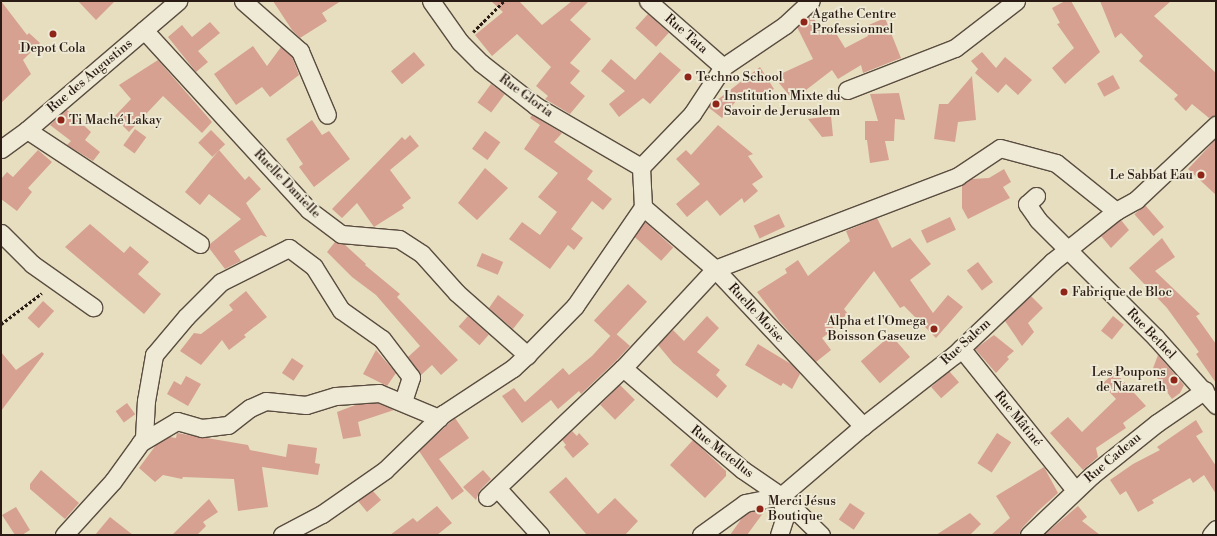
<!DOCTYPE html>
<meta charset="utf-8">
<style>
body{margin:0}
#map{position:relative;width:1217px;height:536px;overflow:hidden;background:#e6debf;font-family:"Libre Bodoni",serif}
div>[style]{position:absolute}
.building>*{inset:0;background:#d6a191;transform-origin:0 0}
.path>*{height:2.5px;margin-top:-1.25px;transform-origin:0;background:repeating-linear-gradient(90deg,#2b1b15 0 3px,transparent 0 5px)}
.roads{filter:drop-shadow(1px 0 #5a4c40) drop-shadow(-1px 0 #5a4c40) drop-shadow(0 1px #5a4c40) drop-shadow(0 -1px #5a4c40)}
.minor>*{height:17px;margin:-8.5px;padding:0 8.5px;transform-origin:8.5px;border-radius:8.5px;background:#efead5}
.dots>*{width:11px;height:11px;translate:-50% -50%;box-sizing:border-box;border:2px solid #efead5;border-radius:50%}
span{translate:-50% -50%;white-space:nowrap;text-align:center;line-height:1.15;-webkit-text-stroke:3.5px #efead5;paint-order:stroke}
.poi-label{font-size:13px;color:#2b1b15}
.left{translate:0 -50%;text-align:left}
.right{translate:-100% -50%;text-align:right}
.street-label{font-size:13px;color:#2b1b15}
.frame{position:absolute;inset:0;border:2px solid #2b1b15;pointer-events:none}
</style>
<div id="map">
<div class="building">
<i style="clip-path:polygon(1px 1px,27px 35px,29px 33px,40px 43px,23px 60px,31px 74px,1px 103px)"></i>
<i style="clip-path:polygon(78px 1px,115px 1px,96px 20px)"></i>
<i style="clip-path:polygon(273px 1px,341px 1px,322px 13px,327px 21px,300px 38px,292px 30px)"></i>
<i style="clip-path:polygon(491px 1px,519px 1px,542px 25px,572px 1px,589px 1px,570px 20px,591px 39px,570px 63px,580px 71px,570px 83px,585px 96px,570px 114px,545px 99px,548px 96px,536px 86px,551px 67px,517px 34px,492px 56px,475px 35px,503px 12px)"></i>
<i style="clip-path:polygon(1065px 1px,1071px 1px,1100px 52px,1065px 84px,1052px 68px,1074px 48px,1057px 24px,1060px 23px,1052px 8px)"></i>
<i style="clip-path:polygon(1100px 1px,1171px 1px,1154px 16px,1216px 73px,1216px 115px,1209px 118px,1192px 104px,1186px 111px,1174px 99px,1178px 95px,1139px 61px,1143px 56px,1121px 33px,1115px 38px)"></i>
<i style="left:648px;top:14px;width:28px;height:19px;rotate:42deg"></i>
<i style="clip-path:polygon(812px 14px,820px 31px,831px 25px,845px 48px,868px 36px,864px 27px,885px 18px,901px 58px,863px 73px,861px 65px,838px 79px,832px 70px,793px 100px,774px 77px,813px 59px,797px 27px)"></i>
<i style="clip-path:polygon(210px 22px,220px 33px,198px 51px,208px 62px,196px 72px,168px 37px,182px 25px,192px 37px)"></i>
<i style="clip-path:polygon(253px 46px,267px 66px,281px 47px,292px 57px,299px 75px,270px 97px,262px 87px,236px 105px,214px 74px)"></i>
<i style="left:414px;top:52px;width:17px;height:30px;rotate:50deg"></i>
<i style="clip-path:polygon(660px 52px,681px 70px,650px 104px,643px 98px,619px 117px,609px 104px,625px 91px,601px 71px,611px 59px,635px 80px)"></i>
<i style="clip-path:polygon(982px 52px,996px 68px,1005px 57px,1032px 80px,1018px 95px,1006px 84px,998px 93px,975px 73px,978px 69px,971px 61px)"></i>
<i style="clip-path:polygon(158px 60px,212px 122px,202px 133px,163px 96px,129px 132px,114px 117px,131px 99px,119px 85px)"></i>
<i style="clip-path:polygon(760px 67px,774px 89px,755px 101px,746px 89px,722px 118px,708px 107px)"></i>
<i style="left:1113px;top:75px;width:15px;height:18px;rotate:62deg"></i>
<i style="clip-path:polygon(972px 76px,976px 120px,958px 122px,955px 142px,934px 139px,939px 104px,948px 104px)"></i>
<i style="left:491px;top:84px;width:17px;height:23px;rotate:36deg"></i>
<i style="clip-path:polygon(899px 93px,905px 120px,895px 119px,894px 141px,885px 141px,889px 160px,870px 163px,867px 140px,865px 140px,865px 121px,878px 121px,870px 94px)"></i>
<i style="clip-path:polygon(66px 109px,91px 132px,85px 140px,100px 152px,93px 161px,67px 145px,71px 141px,50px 125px)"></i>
<i style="clip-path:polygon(532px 115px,562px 133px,554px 142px,593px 171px,587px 179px,612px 199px,603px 210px,592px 201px,571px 229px,583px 238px,574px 250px,568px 245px,550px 269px,509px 239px,522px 222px,540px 235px,557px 212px,538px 197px,558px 173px,524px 149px,540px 125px,530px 118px)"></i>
<i style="clip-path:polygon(831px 116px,833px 136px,822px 137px,808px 119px)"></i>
<i style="clip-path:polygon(312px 120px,322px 135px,329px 131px,350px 159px,314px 187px,299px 167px,303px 164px,286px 139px)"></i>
<i style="clip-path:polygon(718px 125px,753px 154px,748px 156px,763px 177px,752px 184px,758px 191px,744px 203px,742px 198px,720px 216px,707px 200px,687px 217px,676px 204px,700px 184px,676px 159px,686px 150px,691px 155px)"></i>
<i style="left:135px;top:129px;width:14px;height:20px;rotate:36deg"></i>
<i style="left:211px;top:130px;width:20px;height:18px;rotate:45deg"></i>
<i style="left:485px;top:131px;width:19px;height:22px;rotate:36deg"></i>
<i style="clip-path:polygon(410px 135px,419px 146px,390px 170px,411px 198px,402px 205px,404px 208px,374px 227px,357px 203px,342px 218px,332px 209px,402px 137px,405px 140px)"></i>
<i style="clip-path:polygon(1216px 139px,1216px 195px,1188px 169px)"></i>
<i style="clip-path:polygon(38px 150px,52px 162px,28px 188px,32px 192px,17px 211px,1px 199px,1px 179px,7px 172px,13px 177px)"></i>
<i style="clip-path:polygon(219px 150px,245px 180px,249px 176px,261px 189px,246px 203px,267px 237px,261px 235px,234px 251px,241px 261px,225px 269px,209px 248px,210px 244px,241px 219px,209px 194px,200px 205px,185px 192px)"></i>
<i style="clip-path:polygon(485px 168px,508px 188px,477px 220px,458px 203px)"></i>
<i style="clip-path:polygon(1004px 169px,1011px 182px,1003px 187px,1010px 198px,968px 219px,962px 208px,962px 185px,972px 179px,989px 178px)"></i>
<i style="left:1145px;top:205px;width:29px;height:14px;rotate:49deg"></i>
<i style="left:779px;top:214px;width:14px;height:28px;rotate:65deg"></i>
<i style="left:950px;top:217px;width:14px;height:32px;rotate:65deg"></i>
<i style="clip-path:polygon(877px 218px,892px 248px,910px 238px,931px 264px,910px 280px,933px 313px,948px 295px,963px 307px,936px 338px,904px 306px,900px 308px,874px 271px,844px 309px,848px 314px,832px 326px,834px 329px,822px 338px,831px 350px,816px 362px,780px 322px,757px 292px,787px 273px,785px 269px,798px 260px,808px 276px,850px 241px,846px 231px)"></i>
<i style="clip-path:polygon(1121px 220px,1129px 230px,1111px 248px,1101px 236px)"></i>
<i style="left:645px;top:222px;width:38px;height:18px;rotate:42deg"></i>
<i style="clip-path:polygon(90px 224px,124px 253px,130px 246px,149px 262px,138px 274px,161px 294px,144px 314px,65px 247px)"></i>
<i style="clip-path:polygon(1162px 238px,1175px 257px,1155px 271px,1200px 314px,1196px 316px,1216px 344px,1216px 383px,1196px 354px,1199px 352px,1167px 308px,1129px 268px)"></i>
<i style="clip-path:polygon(335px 242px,344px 244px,366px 264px,365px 265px,400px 294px,397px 297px,458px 360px,441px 375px,432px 365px,421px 375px,408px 357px,420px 346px,376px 295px,352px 277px,327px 252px)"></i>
<i style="left:482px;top:253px;width:23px;height:14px;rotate:23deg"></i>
<i style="left:978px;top:262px;width:25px;height:14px;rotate:53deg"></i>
<i style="left:628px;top:284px;width:26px;height:50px;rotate:43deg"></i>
<i style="clip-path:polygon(246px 291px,267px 317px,244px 335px,246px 337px,229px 350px,222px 340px,201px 365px,180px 351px,194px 333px,201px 334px,233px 310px,229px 305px)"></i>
<i style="clip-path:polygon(498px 295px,524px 315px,513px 329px,489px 308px)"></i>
<i style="clip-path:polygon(1031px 296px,1043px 308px,1028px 323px,1034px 332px,1022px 346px,1005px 321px)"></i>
<i style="left:43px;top:301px;width:15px;height:23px;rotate:42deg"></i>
<i style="left:468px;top:316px;width:28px;height:14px;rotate:42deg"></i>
<i style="clip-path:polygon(707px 316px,719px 328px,697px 352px,720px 370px,716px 375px,727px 386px,717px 398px,673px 363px,658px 345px,673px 330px,684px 341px)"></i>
<i style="left:1113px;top:316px;width:14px;height:19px;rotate:39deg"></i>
<i style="clip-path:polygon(614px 332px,630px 346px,616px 361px,581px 394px,579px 391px,558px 409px,551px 400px,522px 423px,502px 396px,514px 388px,525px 402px,563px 368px,569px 375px,592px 356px)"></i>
<i style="left:891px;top:335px;width:29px;height:40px;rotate:49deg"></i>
<i style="clip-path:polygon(994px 335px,1014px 351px,1007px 357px,1009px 359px,996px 373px,975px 349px)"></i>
<i style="clip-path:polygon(758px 344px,791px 364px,800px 374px,792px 389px,783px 383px,781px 386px,745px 365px)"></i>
<i style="clip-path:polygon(376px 350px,396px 373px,387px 386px,363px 374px)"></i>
<i style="clip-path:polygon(1px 352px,16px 370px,42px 352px,44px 354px,1px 411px)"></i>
<i style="clip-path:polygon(1158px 355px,1184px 385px,1180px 393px,1172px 399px,1152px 371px)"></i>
<i style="left:292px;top:358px;width:14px;height:18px;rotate:34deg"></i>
<i style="left:949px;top:371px;width:15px;height:24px;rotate:48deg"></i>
<i style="clip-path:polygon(1115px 372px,1146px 406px,1123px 423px,1126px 428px,1096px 448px,1098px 457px,1083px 470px,1050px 433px,1068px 417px,1082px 432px,1116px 399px,1102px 384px)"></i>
<i style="clip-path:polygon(186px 376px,201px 384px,188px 406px,167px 394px,174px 381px,181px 385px)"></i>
<i style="left:620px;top:385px;width:21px;height:28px;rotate:45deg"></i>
<i style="left:127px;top:403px;width:14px;height:14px;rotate:54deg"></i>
<i style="clip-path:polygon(377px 403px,394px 410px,358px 422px,361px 436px,343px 439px,337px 412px,358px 404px)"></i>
<i style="clip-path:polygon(455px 418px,469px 438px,439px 459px,464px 491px,452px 500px,419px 451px)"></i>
<i style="clip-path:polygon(1196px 420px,1203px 432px,1196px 436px,1216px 466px,1216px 494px,1204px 475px,1193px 483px,1190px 478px,1152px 500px,1154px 503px,1138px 512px,1126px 491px,1120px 495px,1110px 480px,1133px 464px,1160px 450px,1157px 447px)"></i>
<i style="clip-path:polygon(572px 431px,577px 436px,579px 433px,589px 444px,573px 458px,564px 447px,566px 445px,562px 440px)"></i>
<i style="clip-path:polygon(177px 433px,248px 445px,250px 450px,286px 457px,288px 444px,317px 448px,315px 463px,320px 464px,318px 475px,262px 467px,268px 507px,238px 511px,234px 479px,183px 477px,182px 479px,163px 475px,155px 482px,139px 468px,156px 445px,170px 437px,176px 438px)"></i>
<i style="left:997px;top:433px;width:17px;height:36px;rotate:33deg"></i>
<i style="clip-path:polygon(693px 440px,726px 471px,726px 476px,705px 498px,670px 465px)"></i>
<i style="clip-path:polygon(1044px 467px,1058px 493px,1038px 511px,1022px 528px,1019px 535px,991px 535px,1010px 518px,996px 496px)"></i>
<i style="clip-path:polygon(41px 470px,79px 503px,65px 519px,30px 489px,30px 484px)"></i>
<i style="clip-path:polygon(483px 470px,491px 479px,480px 490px,476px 500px,463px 487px)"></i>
<i style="clip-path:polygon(566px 477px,598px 514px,615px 498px,638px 521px,625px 535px,587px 535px,549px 492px)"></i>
<i style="clip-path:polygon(373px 491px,381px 500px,367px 512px,358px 501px)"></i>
<i style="clip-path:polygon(209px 499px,218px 512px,203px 522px,206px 526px,197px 535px,172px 535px)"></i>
<i style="left:850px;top:503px;width:18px;height:20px;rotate:34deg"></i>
<i style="clip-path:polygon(437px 506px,452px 523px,437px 535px,390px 535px,413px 518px,417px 522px)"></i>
<i style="clip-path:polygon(1078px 506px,1087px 517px,1082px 521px,1100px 535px,1044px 535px)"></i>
<i style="clip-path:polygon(16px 507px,30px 530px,22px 535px,15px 535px,2px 515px)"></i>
<i style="clip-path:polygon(766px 509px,747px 535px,730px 535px,742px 518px,749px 512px)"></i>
<i style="clip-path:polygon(970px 513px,981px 524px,970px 535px,936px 535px)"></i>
<i style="clip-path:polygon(110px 517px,133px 535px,95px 535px)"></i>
</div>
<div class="path">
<i style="left:473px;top:32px;width:44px;rotate:-45deg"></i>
<i style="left:1px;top:324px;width:51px;rotate:-37.1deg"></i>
</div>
<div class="roads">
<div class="minor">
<i style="left:243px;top:1px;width:76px;rotate:41.3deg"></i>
<i style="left:300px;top:51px;width:69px;rotate:67.1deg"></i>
<i style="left:431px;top:1px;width:50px;rotate:54.7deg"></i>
<i style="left:460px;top:42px;width:30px;rotate:45deg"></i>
<i style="left:481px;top:63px;width:70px;rotate:38deg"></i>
<i style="left:536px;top:106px;width:121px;rotate:30.2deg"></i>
<i style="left:648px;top:1px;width:100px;rotate:41.3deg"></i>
<i style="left:144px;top:30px;width:244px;rotate:47.5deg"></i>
<i style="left:309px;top:210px;width:40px;rotate:37deg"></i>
<i style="left:341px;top:234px;width:58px;rotate:4.9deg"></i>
<i style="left:399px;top:239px;width:27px;rotate:33deg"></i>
<i style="left:422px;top:254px;width:52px;rotate:48.1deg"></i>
<i style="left:457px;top:293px;width:94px;rotate:41.5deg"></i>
<i style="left:847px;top:90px;width:116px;rotate:-21.3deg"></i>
<i style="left:955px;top:48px;width:77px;rotate:-37.6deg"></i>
<i style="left:27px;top:130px;width:207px;rotate:33.4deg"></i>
<i style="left:1px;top:149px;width:32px;rotate:-36deg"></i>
<i style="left:27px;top:130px;width:199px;rotate:-40.5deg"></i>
<i style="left:1036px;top:196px;width:12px;rotate:138deg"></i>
<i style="left:1027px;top:204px;width:19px;rotate:55deg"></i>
<i style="left:1038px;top:220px;width:167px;rotate:45deg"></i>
<i style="left:1156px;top:338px;width:90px;rotate:48.2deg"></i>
<i style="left:643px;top:207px;width:95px;rotate:40.7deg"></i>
<i style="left:715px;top:269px;width:216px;rotate:46.7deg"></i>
<i style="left:1px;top:233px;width:44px;rotate:45deg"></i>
<i style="left:32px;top:264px;width:75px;rotate:35.2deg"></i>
<i style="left:961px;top:348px;width:182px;rotate:51.2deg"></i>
<i style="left:623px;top:368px;width:157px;rotate:40.4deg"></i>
<i style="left:743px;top:470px;width:46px;rotate:34.4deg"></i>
<i style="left:781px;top:496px;width:56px;rotate:44.3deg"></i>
<i style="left:140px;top:443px;width:43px;rotate:-30.7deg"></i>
<i style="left:177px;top:421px;width:26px;rotate:16deg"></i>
<i style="left:202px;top:428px;width:26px;rotate:-7deg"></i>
<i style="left:228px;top:425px;width:28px;rotate:-38deg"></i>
<i style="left:250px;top:408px;width:17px;rotate:-24deg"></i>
<i style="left:266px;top:401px;width:40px;rotate:5.7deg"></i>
<i style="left:306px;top:405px;width:31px;rotate:-17deg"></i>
<i style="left:336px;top:396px;width:43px;rotate:-4deg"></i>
<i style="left:379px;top:393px;width:65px;rotate:22.6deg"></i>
<i style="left:497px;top:488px;width:64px;rotate:47.5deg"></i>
<i style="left:487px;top:497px;width:187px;rotate:-43.5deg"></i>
<i style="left:623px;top:368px;width:135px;rotate:-47.1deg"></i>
<i style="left:715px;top:269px;width:260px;rotate:-20.9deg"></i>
<i style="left:958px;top:176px;width:50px;rotate:-33.7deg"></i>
<i style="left:1000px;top:148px;width:58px;rotate:15deg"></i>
<i style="left:1056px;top:163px;width:77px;rotate:38.7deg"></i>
<i style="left:64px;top:535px;width:73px;rotate:-47.8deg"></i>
<i style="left:113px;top:481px;width:53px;rotate:-54.2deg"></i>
<i style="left:144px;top:438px;width:37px;rotate:-87deg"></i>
<i style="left:146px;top:401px;width:47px;rotate:-80.1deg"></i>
<i style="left:154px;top:355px;width:50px;rotate:-49.9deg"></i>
<i style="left:186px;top:317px;width:49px;rotate:-45deg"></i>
<i style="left:221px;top:282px;width:76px;rotate:-26.6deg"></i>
<i style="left:289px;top:248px;width:31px;rotate:37deg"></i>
<i style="left:314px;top:267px;width:51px;rotate:57.9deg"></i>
<i style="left:341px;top:310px;width:50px;rotate:35.3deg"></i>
<i style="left:382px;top:339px;width:48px;rotate:52.7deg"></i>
<i style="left:411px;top:377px;width:26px;rotate:108deg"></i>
<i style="left:282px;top:535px;width:45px;rotate:-27.7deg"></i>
<i style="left:322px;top:514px;width:77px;rotate:-34.9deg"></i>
<i style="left:385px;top:470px;width:81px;rotate:-44deg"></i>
<i style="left:443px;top:414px;width:84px;rotate:-33.3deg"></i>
<i style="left:513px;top:368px;width:19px;rotate:-43deg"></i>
<i style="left:527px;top:355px;width:69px;rotate:-45.6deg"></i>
<i style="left:575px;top:306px;width:120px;rotate:-55.5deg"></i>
<i style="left:643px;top:207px;width:40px;rotate:-92.9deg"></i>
<i style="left:641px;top:167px;width:74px;rotate:-46.1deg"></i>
<i style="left:692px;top:114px;width:56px;rotate:-56.6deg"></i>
<i style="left:723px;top:67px;width:75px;rotate:-34.1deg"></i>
<i style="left:785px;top:25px;width:35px;rotate:-43deg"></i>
<i style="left:701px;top:535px;width:54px;rotate:-36deg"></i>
<i style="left:745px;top:503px;width:37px;rotate:-11deg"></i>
<i style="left:781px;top:496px;width:108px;rotate:-40.5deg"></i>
<i style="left:863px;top:426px;width:115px;rotate:-38deg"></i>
<i style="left:954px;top:355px;width:135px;rotate:-43.5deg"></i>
<i style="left:1052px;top:262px;width:82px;rotate:-38.6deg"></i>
<i style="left:1116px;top:211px;width:23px;rotate:-29deg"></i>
<i style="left:1136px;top:200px;width:110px;rotate:-43.2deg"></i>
<i style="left:779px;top:535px;width:19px;rotate:-72deg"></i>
<i style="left:785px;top:517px;width:21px;rotate:-101deg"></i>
<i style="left:1029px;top:535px;width:87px;rotate:-43.6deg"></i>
<i style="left:1092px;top:475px;width:83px;rotate:-38.7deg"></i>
<i style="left:1157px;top:423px;width:58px;rotate:-34.5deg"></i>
<i style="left:1211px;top:535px;width:8px;rotate:-50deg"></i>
</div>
</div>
<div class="dots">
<i style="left:804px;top:22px;background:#8f2418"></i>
<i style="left:53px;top:34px;background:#8f2418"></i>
<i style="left:688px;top:77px;background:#8f2418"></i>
<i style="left:716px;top:104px;background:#8f2418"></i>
<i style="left:61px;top:120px;background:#8f2418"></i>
<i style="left:1201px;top:175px;background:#8f2418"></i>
<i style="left:1064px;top:292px;background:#8f2418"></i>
<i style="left:934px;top:329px;background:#8f2418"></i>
<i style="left:1174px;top:380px;background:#8f2418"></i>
<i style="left:760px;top:509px;background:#8f2418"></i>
</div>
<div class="poi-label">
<span class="left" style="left:812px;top:22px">Agathe Centre<br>Professionnel</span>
<span style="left:53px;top:48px">Depot Cola</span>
<span class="left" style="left:696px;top:77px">Techno School</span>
<span class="left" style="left:724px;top:104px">Institution Mixte du<br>Savoir de Jerusalem</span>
<span class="left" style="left:69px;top:120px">Ti Maché Lakay</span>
<span class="right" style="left:1193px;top:175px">Le Sabbat Eau</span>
<span class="left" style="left:1072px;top:292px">Fabrique de Bloc</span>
<span class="right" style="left:926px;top:329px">Alpha et l'Omega<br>Boisson Gaseuze</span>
<span class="right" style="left:1166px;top:380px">Les Poupons<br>de Nazareth</span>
<span class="left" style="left:768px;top:509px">Merci Jésus<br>Boutique</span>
</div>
<div class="street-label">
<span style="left:686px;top:34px;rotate:41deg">Rue Tata</span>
<span style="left:90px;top:76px;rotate:-40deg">Rue des Augustins</span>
<span style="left:526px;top:96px;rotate:36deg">Rue Gloria</span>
<span style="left:287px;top:184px;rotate:46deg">Ruelle Danielle</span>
<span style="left:756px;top:313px;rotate:47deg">Ruelle Moïse</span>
<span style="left:1151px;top:334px;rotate:46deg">Rue Bethel</span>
<span style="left:966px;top:342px;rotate:-42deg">Rue Salem</span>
<span style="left:1018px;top:419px;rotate:51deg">Rue Mâtiné</span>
<span style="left:722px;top:452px;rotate:38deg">Rue Metellus</span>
<span style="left:1113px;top:458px;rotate:-40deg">Rue Cadeau</span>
</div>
<div class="frame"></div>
</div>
